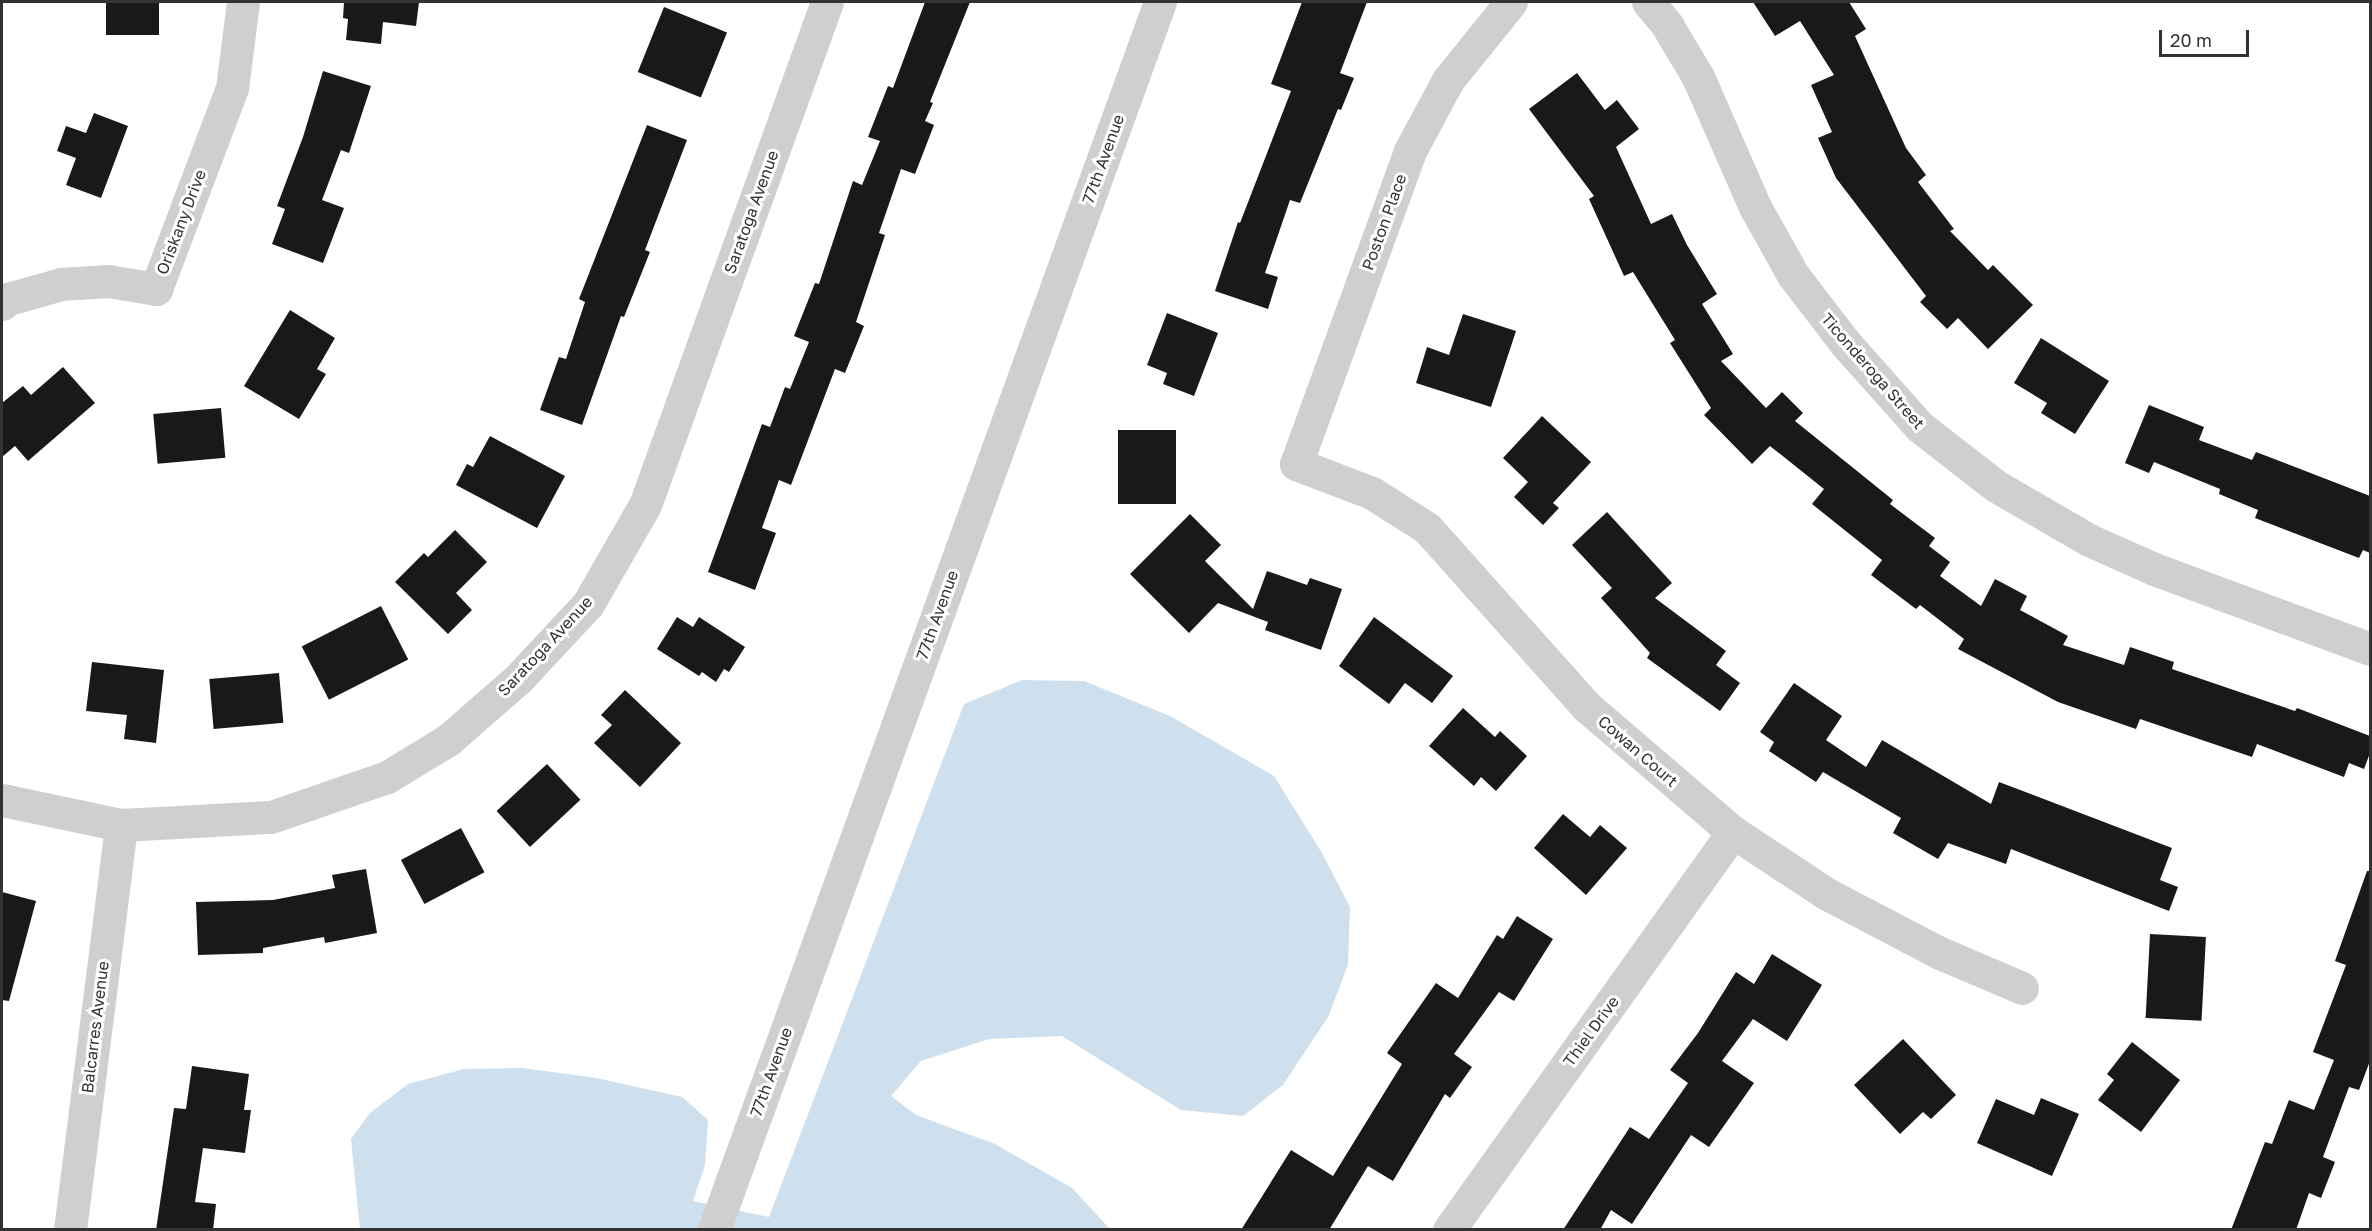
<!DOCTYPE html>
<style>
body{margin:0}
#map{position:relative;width:2372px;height:1231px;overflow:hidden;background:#fff;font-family:"Golos Text",sans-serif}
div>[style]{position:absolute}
.water>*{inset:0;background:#cee0ee}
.building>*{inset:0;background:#191919;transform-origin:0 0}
.minor>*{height:33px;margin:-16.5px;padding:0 16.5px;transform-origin:16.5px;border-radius:16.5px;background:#cfcfcf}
.tertiary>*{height:33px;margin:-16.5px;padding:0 16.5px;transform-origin:16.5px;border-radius:16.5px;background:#cfcfcf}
span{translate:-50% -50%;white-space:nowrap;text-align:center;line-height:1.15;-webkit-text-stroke:6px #fff;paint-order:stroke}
.street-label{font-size:16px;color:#323232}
.frame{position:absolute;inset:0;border:3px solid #323232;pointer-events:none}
.scale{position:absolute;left:2159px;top:30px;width:90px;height:27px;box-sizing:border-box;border:3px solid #323232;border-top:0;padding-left:8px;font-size:18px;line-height:21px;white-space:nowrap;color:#323232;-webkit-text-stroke:4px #fff;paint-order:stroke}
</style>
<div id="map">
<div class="water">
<i style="clip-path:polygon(1022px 680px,1084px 681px,1170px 716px,1274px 776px,1322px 853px,1350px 907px,1348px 965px,1328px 1017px,1283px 1085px,1243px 1116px,1181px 1110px,1062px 1036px,989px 1039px,921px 1061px,891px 1096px,916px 1115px,995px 1144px,1072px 1188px,1110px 1229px,360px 1229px,351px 1139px,370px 1113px,408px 1084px,464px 1069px,523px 1068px,596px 1078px,682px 1097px,708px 1120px,705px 1165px,693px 1201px,769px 1217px,964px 704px)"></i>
</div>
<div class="building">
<i style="left:106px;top:2px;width:53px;height:33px"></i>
<i style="clip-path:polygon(344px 2px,419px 2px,416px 26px,383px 22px,381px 44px,346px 40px,348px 19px,343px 18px)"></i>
<i style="clip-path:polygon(925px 2px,970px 2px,930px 102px,933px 103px,925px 121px,934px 125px,915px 174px,901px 169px,879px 233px,885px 235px,856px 322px,864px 326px,845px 373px,835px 369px,791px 485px,779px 480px,762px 528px,776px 533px,755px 590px,708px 572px,762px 424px,770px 427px,785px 387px,790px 389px,809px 342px,794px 336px,815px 283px,819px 284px,853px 181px,862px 185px,880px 141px,868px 137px,888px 86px,893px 88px)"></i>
<i style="clip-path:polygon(1302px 2px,1367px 2px,1340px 73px,1354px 78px,1341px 110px,1338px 109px,1300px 203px,1290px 200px,1265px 273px,1278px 277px,1268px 309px,1215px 291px,1238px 222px,1240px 223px,1291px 91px,1271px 84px)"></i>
<i style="clip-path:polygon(1753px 2px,1849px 2px,1866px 29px,1855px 36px,1906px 148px,1926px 175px,1918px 182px,1954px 229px,1950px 231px,1988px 270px,1993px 265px,2033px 305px,1988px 349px,1958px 318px,1947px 329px,1920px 302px,1926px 296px,1836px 178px,1818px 138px,1832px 132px,1811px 85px,1834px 75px,1800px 21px,1775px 36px)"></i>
<i style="left:664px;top:7px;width:68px;height:70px;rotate:22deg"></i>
<i style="clip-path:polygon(323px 71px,371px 86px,349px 153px,341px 150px,322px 200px,344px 208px,323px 263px,272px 244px,285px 209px,277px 206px,303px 137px)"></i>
<i style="clip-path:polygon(1577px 73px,1605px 110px,1617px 100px,1639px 129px,1616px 147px,1651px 224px,1672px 214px,1687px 245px,1717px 294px,1702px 304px,1733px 354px,1721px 361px,1766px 408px,1782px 392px,1803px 413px,1795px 421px,1893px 500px,1890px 504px,1935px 538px,1929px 546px,1950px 562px,1940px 576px,1981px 606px,1995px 579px,2027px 596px,2020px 610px,2068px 636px,2063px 645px,2124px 665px,2130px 647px,2174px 662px,2172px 669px,2295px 711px,2297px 708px,2370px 736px,2370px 753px,2364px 769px,2349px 763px,2344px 777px,2257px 744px,2252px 757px,2140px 719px,2136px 729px,2058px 702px,1958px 649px,1964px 639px,1920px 605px,1916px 609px,1871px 575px,1882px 560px,1812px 504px,1824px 489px,1770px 446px,1752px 464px,1704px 415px,1711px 408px,1670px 343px,1675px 340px,1633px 272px,1624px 276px,1589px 199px,1594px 196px,1529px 109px)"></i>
<i style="clip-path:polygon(94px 113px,128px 126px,101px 198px,66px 185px,76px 158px,57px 151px,66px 126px,86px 133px)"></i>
<i style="clip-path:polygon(647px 125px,687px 140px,645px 250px,650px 252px,624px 317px,621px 316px,582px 425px,540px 410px,559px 357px,566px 359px,585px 302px,579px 299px)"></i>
<i style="clip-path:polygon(290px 310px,335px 338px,317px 369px,326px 374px,299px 419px,244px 386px)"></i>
<i style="clip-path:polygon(1167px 313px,1218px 333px,1194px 396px,1163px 384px,1167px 373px,1147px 365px)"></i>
<i style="clip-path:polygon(1463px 314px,1516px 331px,1491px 407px,1416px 383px,1427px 347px,1449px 355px)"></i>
<i style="clip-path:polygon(2041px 338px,2109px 381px,2075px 434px,2041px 413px,2047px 403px,2014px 383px)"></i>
<i style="clip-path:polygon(63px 367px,95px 403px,28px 461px,15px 446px,2px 457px,2px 403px,23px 386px,31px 395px)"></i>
<i style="clip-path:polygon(2149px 405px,2204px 427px,2199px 440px,2252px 460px,2256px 452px,2370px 496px,2370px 553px,2363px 550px,2359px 558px,2255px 518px,2258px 510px,2219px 494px,2220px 489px,2154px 462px,2149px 473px,2125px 463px)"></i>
<i style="left:221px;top:408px;width:50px;height:68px;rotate:85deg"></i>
<i style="clip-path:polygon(1542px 416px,1591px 462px,1553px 503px,1559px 508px,1543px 525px,1514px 497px,1528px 482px,1503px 458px)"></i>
<i style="left:1176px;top:430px;width:74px;height:58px;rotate:90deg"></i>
<i style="clip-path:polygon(490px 436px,565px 476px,537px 528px,456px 485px,467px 464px,473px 467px)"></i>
<i style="clip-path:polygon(1607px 512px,1672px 583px,1655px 598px,1726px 651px,1716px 665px,1740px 683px,1720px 711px,1647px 658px,1650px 653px,1601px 598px,1612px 588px,1572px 545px)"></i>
<i style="clip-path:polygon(1190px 514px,1221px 545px,1205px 561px,1253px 609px,1267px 571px,1307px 585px,1310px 578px,1342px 589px,1321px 650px,1265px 630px,1268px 622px,1218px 603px,1189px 633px,1130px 574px)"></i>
<i style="clip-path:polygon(455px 530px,487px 562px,456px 593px,472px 610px,448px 634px,395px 582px,424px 553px,428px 557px)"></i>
<i style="left:381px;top:606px;width:60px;height:89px;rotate:63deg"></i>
<i style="clip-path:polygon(677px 617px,693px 627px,699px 617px,745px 647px,729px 672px,724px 669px,716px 682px,702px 672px,699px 676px,657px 649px)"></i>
<i style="clip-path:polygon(1374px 617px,1453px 676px,1432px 703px,1405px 683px,1389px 704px,1339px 666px)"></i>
<i style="clip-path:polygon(92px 662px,164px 670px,156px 743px,124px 739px,127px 715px,86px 711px)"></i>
<i style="left:279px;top:673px;width:50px;height:70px;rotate:85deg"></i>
<i style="clip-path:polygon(1794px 683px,1842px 716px,1826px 740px,1866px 767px,1882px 740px,1991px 804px,1999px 782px,2172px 848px,2160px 880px,2178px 887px,2169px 911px,2011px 849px,2006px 864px,1948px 843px,1938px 859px,1893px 833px,1901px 818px,1823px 772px,1816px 782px,1769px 751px,1774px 742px,1760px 732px)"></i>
<i style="clip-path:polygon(625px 690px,681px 743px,640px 787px,594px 743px,612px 725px,601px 715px)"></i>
<i style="clip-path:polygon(1463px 708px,1495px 737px,1500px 731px,1527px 756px,1496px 791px,1481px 777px,1474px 786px,1429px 746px)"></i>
<i style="left:547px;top:764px;width:49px;height:69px;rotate:47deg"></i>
<i style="clip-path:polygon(1563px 814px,1590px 837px,1600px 825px,1627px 848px,1586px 895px,1534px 848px)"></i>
<i style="left:461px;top:828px;width:50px;height:68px;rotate:62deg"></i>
<i style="clip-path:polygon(366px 869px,377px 933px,325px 943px,324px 937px,263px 948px,263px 953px,198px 955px,196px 902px,273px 900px,335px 888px,332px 875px)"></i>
<i style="clip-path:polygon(2367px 871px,2370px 871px,2370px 1061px,2359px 1090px,2349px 1087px,2323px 1157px,2335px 1162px,2321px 1198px,2309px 1193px,2296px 1230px,2231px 1230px,2265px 1142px,2272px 1144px,2289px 1100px,2314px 1110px,2334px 1060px,2313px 1052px,2346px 965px,2335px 961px)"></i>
<i style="clip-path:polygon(2px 892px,36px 901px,9px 1001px,2px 1000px)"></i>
<i style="clip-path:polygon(1517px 916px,1553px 939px,1514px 1001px,1499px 992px,1454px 1054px,1472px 1067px,1450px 1098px,1445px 1094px,1393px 1181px,1368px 1166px,1329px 1230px,1241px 1230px,1291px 1150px,1333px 1176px,1402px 1064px,1387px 1053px,1436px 983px,1458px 998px,1497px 935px,1503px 939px)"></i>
<i style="left:2150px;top:934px;width:56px;height:84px;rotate:3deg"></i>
<i style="clip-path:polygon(1772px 954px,1822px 985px,1787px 1041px,1753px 1019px,1722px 1061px,1754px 1083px,1709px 1147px,1691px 1135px,1632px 1224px,1611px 1210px,1600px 1230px,1563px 1230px,1630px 1127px,1649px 1139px,1688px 1083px,1670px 1070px,1698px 1033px,1736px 972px,1754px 984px)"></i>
<i style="clip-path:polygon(1903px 1039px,1956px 1095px,1931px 1119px,1923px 1112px,1900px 1134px,1854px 1085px)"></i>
<i style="clip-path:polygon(2132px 1042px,2180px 1080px,2141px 1132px,2098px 1100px,2114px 1080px,2107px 1074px)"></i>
<i style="clip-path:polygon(192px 1066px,249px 1074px,244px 1110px,251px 1110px,245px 1153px,203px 1148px,195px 1202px,216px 1204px,213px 1230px,156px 1230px,174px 1108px,186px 1109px)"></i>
<i style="clip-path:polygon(2041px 1098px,2079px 1114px,2052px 1176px,1977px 1143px,1996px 1099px,2034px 1115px)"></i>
</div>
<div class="minor">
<i style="left:1511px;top:2px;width:100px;rotate:128.9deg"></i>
<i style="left:1448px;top:80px;width:81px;rotate:118.2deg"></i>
<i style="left:1410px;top:151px;width:333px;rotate:110deg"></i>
<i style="left:1296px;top:464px;width:81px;rotate:20.9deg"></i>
<i style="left:1372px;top:493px;width:65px;rotate:32.5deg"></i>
<i style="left:1427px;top:528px;width:240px;rotate:48.2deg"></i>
<i style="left:1587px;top:707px;width:192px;rotate:40.6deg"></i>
<i style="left:1733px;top:832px;width:113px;rotate:33.4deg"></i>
<i style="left:1827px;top:894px;width:127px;rotate:27.6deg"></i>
<i style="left:1940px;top:953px;width:89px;rotate:23.1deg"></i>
<i style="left:1648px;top:2px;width:30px;rotate:50deg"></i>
<i style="left:1667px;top:25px;width:61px;rotate:59.2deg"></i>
<i style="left:1698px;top:77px;width:142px;rotate:66.3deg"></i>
<i style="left:1755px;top:207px;width:78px;rotate:60.8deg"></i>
<i style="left:1793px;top:275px;width:87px;rotate:52.5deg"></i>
<i style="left:1846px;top:344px;width:111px;rotate:48.3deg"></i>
<i style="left:1920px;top:427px;width:96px;rotate:37.8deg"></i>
<i style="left:1996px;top:486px;width:108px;rotate:30.1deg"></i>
<i style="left:2089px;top:540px;width:71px;rotate:24deg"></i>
<i style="left:2154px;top:569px;width:230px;rotate:20.3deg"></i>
<i style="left:2px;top:304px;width:8px;rotate:-40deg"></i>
<i style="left:8px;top:299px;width:55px;rotate:-15.8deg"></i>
<i style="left:61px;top:284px;width:47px;rotate:-3.7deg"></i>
<i style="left:108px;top:281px;width:49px;rotate:9.5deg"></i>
<i style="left:156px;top:289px;width:215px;rotate:-69.3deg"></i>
<i style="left:232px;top:88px;width:87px;rotate:-82.7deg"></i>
<i style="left:2px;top:800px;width:122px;rotate:11.9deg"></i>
<i style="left:121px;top:825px;width:150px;rotate:-3.1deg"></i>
<i style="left:271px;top:817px;width:123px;rotate:-19deg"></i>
<i style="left:387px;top:777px;width:71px;rotate:-31.2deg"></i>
<i style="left:448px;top:740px;width:93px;rotate:-41.1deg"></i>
<i style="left:518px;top:679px;width:103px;rotate:-47deg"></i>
<i style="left:588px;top:604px;width:114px;rotate:-60.1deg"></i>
<i style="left:645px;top:505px;width:535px;rotate:-70.11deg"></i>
<i style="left:70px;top:1230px;width:408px;rotate:-82.8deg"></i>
<i style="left:1449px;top:1230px;width:489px;rotate:-54.5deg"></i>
</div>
<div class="tertiary">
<i style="left:714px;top:1230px;width:1306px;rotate:-70.04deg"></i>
</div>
<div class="street-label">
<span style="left:1103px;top:159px;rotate:-70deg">77th Avenue</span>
<span style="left:751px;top:212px;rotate:-70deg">Saratoga Avenue</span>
<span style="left:181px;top:222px;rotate:-69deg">Oriskany Drive</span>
<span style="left:1384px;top:222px;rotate:-70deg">Poston Place</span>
<span style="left:1873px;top:371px;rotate:49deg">Ticonderoga Street</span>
<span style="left:937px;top:615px;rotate:-70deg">77th Avenue</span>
<span style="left:545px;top:646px;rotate:-47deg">Saratoga Avenue</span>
<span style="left:1638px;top:751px;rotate:41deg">Cowan Court</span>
<span style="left:95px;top:1027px;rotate:-83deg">Balcarres Avenue</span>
<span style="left:1591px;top:1031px;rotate:-54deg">Thiel Drive</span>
<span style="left:771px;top:1072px;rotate:-70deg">77th Avenue</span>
</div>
<div class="frame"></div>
<div class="scale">20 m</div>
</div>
